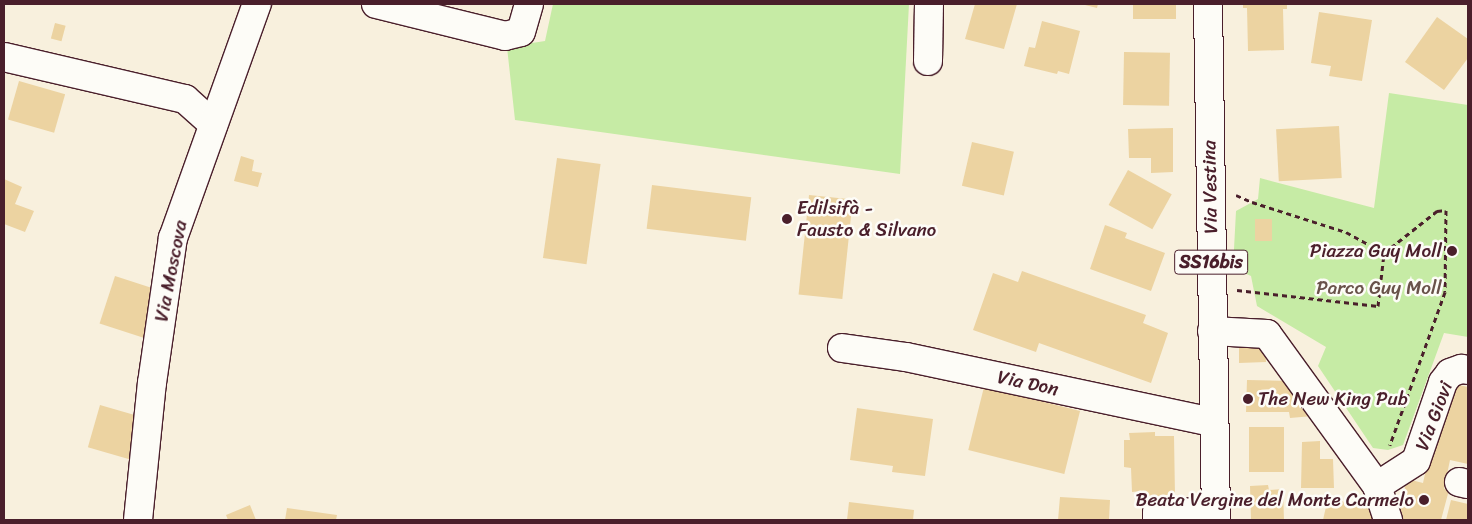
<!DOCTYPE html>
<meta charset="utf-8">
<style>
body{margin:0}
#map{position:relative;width:1472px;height:524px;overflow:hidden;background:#f8f0dd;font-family:Sriracha,sans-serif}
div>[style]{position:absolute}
.green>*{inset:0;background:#c6eba5}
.building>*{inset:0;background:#ecd3a1;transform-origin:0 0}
.path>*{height:3px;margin-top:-1.5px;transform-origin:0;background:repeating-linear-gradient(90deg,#4a1f2b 0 5px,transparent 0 9px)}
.roads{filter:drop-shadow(1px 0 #4a1f2b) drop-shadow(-1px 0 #4a1f2b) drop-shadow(0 1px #4a1f2b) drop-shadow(0 -1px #4a1f2b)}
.minor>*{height:28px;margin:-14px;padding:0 14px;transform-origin:14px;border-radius:14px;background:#fdfcf7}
.major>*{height:28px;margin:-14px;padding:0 14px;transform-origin:14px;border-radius:14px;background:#fdfcf7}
.dots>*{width:14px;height:14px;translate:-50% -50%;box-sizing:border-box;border:2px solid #fdfcf7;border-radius:50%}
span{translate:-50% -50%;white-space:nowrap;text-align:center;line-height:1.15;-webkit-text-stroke:5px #fdfcf7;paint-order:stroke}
.shield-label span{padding:1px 4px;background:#fdfcf7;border:1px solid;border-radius:4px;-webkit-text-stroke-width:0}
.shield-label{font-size:18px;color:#4a1f2b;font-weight:700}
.street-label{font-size:19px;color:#4a1f2b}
.poi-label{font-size:19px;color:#4a1f2b}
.left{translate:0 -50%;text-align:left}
.right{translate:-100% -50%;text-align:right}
.park-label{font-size:19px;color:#69524a}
.frame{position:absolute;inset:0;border:5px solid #4a1f2b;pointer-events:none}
</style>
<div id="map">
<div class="green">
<i style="clip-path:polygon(553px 4px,909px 4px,900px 174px,515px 120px,507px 47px,545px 41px)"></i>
<i style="clip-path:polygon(1389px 93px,1468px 105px,1468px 337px,1444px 333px,1403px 445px,1388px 450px,1373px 448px,1318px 366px,1326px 347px,1257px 306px,1251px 276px,1233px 268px,1236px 211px,1258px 199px,1260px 178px,1374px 208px)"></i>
</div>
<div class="building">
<i style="clip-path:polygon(975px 4px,1017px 4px,1004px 49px,965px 39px)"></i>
<i style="clip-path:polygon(1081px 4px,1098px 4px,1097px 8px)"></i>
<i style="left:1133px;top:4px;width:43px;height:15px"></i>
<i style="clip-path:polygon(1243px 4px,1287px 4px,1287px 9px,1283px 9px,1284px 50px,1248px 51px,1247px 8px,1243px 8px)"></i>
<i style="clip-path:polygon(1319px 12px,1372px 20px,1362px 81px,1329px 76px,1331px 66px,1311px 63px)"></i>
<i style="clip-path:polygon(1437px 17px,1468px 39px,1468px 58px,1444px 90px,1405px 62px)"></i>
<i style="clip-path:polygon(1042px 21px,1080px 31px,1069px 74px,1058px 71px,1057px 74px,1024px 66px,1029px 47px,1035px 48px)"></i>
<i style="left:55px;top:23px;width:11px;height:16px;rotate:15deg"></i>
<i style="left:1124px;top:52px;width:46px;height:53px;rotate:1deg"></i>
<i style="left:19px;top:81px;width:48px;height:40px;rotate:16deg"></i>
<i style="left:1339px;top:126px;width:52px;height:63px;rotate:87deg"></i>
<i style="clip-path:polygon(1173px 128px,1173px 172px,1151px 173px,1151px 158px,1129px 158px,1128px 129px)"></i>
<i style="left:972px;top:142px;width:43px;height:45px;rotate:13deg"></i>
<i style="clip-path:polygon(241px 156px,254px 160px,252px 171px,262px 173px,258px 187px,234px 181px)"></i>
<i style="left:557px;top:158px;width:44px;height:101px;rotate:8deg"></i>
<i style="left:1128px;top:170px;width:50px;height:40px;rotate:29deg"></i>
<i style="clip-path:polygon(4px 179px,22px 187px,15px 204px,34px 211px,25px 232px,4px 224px)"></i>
<i style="left:652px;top:185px;width:100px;height:44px;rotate:7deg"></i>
<i style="left:809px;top:195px;width:44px;height:100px;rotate:6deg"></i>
<i style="left:1272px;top:219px;width:22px;height:17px;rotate:90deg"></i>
<i style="clip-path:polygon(1105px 225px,1127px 233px,1125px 238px,1165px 253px,1151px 291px,1090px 269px)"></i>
<i style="clip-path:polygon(1022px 271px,1146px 315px,1143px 323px,1168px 333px,1151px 383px,1039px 343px,1036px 352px,973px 330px,993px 273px,1018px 282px)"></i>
<i style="left:115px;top:276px;width:47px;height:50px;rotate:18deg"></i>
<i style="clip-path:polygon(1239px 339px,1265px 348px,1266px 362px,1239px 363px)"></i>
<i style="clip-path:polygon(1247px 380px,1289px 381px,1313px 416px,1290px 418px,1289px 412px,1246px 412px)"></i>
<i style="clip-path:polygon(1445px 382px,1468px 387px,1468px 464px,1450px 460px,1444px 489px,1449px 490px,1441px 520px,1397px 520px,1407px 479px,1423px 483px)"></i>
<i style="left:984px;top:387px;width:99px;height:65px;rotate:14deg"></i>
<i style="left:100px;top:405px;width:44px;height:44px;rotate:16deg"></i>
<i style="clip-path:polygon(857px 408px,933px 419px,925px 476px,892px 472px,893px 466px,850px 460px)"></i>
<i style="left:1284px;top:427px;width:45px;height:35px;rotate:90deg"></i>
<i style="clip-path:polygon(1155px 432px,1155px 436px,1174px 436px,1175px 496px,1142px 497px,1142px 491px,1132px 492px,1131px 468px,1124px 467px,1124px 440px,1130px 440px,1129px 433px)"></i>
<i style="clip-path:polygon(1320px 441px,1320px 459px,1333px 459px,1334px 488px,1301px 488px,1302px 442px)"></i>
<i style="clip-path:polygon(1268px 485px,1269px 490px,1283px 489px,1284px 520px,1251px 520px,1250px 486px)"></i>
<i style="clip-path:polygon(1060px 497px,1110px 500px,1109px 520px,1058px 520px)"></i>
<i style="clip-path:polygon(1328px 498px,1374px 509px,1376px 520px,1323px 520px)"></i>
<i style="clip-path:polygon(1451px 500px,1468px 504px,1468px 520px,1446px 520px)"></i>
<i style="clip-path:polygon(849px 502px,914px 510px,913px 520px,847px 520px)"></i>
<i style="clip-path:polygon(250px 505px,256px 520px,228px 520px,226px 515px)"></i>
<i style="clip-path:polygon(287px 508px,337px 515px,336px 520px,285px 520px)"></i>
</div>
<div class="path">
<i style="left:1236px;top:195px;width:17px;rotate:24deg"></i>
<i style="left:1252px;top:202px;width:99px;rotate:17.7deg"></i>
<i style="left:1346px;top:232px;width:43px;rotate:28.9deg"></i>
<i style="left:1237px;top:290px;width:142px;rotate:6.5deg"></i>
<i style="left:1378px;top:306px;width:53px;rotate:-83.5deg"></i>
<i style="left:1384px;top:253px;width:68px;rotate:-38.4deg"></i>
<i style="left:1437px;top:211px;width:9px;rotate:-6deg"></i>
<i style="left:1446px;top:210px;width:82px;rotate:90.7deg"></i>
<i style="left:1445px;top:292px;width:163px;rotate:109.8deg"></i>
</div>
<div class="roads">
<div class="minor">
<i style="left:376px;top:4px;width:133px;rotate:13.9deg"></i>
<i style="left:505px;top:36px;width:16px;rotate:-14deg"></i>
<i style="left:521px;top:32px;width:29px;rotate:-74deg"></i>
<i style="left:4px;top:57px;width:186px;rotate:13.1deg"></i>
<i style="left:185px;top:99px;width:38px;rotate:42deg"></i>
<i style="left:928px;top:61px;width:57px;rotate:-89deg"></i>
<i style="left:1212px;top:331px;width:55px;rotate:3.1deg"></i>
<i style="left:1267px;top:334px;width:188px;rotate:54.1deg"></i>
<i style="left:1377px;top:486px;width:36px;rotate:72deg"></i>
<i style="left:842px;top:348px;width:65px;rotate:8deg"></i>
<i style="left:906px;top:357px;width:314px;rotate:12deg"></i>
<i style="left:1459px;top:482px;width:9px;rotate:13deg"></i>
<i style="left:1377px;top:486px;width:46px;rotate:-32.7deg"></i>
<i style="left:1416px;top:461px;width:83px;rotate:-71.1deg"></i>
<i style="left:1443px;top:382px;width:11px;rotate:-52deg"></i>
<i style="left:1450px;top:373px;width:12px;rotate:-20deg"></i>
<i style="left:1461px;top:369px;width:7px;rotate:8deg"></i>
<i style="left:138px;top:520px;width:138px;rotate:-84.2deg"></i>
<i style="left:152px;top:383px;width:147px;rotate:-81.8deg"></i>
<i style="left:173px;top:238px;width:249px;rotate:-70.3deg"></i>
<i style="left:1157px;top:520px;width:7px;rotate:-90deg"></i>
<i style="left:1157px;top:513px;width:59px;rotate:-1deg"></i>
</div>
<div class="major">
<i style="left:1208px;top:4px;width:516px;rotate:89.11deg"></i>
</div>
</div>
<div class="dots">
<i style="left:787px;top:219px;background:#4a1f2b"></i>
<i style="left:1452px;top:251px;background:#4a1f2b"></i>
<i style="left:1248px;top:399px;background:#4a1f2b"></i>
<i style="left:1424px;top:500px;background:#4a1f2b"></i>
</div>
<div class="shield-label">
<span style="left:1211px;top:262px">SS16bis</span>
</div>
<div class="street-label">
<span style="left:1210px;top:187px;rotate:-91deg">Via Vestina</span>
<span style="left:171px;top:271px;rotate:-79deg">Via Moscova</span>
<span style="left:1028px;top:383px;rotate:12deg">Via Don</span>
<span style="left:1434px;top:416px;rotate:-69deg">Via Giovi</span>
</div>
<div class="poi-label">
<span class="left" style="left:797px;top:219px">Edilsifà -<br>Fausto &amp; Silvano</span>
<span class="right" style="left:1442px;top:251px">Piazza Guy Moll</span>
<span class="left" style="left:1258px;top:399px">The New King Pub</span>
<span class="right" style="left:1414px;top:500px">Beata Vergine del Monte Carmelo</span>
</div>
<div class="park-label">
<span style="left:1379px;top:288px">Parco Guy Moll</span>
</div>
<div class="frame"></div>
</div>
